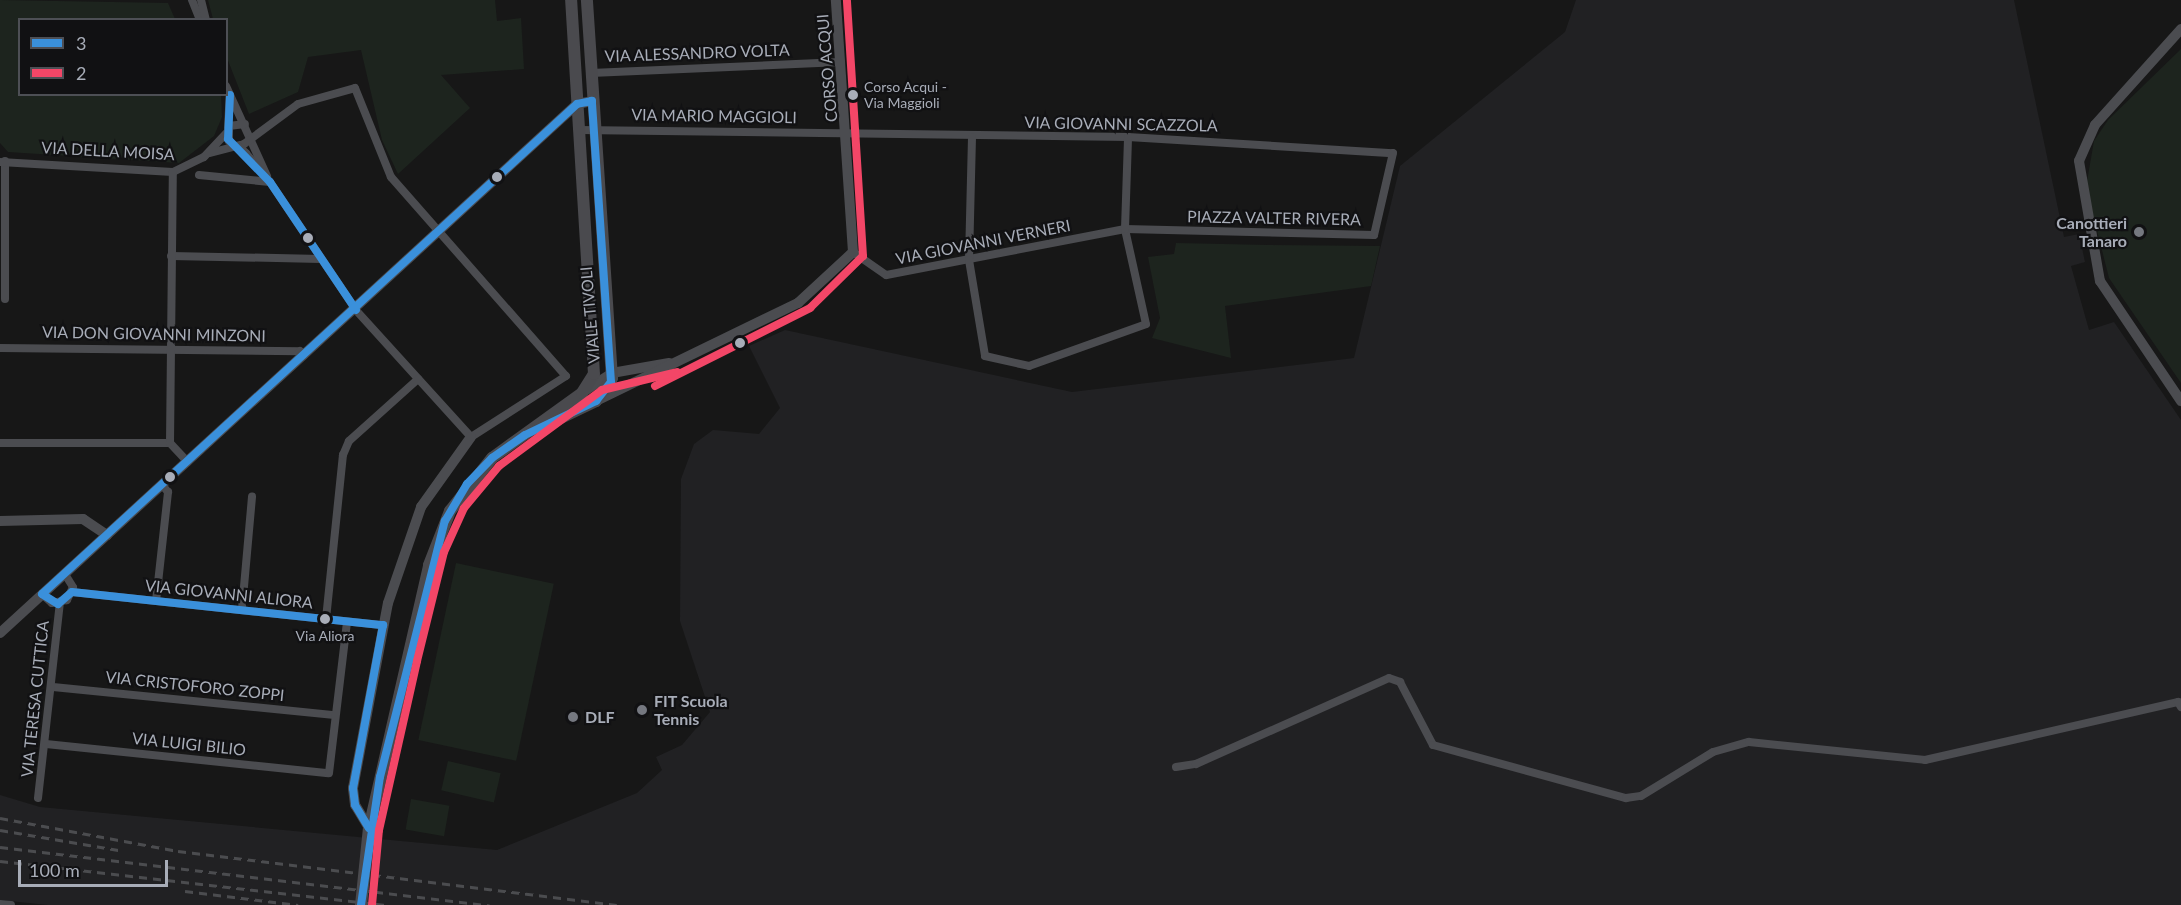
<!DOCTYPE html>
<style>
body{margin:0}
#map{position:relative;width:2181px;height:905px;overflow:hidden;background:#171717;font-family:Lato,sans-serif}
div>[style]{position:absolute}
.built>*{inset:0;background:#212123}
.green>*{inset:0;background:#1d241e;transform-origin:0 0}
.minor>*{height:8px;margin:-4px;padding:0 4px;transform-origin:4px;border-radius:4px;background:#4b4c50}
.tertiary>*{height:10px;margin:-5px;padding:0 5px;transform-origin:5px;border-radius:5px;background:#4b4c50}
.secondary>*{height:12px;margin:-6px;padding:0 6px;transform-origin:6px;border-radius:6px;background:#4a4a4e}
.rail>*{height:3px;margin-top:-1.5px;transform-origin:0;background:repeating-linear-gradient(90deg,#4b4c4f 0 8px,transparent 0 14px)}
.secondary-bridge>*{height:12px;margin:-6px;padding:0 6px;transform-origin:6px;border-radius:6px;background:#4a4a4e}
.bus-1>*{height:8px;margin:-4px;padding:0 4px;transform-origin:4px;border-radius:4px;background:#3a90db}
.bus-2>*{height:8px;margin:-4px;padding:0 4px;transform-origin:4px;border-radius:4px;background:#f34667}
.dots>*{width:16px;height:16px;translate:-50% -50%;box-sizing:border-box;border:3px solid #111113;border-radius:50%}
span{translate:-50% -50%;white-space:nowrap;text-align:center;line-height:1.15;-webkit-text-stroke:4.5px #111113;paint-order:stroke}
.bus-label{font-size:14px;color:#a8adb8}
.left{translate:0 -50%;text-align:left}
.street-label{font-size:16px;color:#a8adb8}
.poi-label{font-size:16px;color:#a8adb8;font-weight:700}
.right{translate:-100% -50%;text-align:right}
.legend{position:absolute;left:18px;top:18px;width:210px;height:78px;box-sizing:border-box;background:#111113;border:2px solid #4d4f55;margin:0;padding:8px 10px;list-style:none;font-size:18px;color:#a8adb8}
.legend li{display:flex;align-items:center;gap:12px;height:30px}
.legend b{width:30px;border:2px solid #4d4f55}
.scale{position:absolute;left:18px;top:860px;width:150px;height:27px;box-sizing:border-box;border:3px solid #a8adb8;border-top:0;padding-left:8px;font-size:18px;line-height:21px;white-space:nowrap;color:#a8adb8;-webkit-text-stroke:4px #111113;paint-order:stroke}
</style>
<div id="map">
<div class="built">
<i style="clip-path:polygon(1576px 0,2014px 0,2064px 237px,2079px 234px,2085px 262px,2071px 266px,2089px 330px,2114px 322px,2181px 420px,2181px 905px,48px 905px,0 900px,0 795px,40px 807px,497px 850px,637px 793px,662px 770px,656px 757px,682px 745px,710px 712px,680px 621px,681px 479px,694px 444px,713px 430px,759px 434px,780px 408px,749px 346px,785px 330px,1072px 392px,1354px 358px,1400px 166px,1565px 32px)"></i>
</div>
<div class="green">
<i style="clip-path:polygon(0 0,168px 3px,175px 19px,20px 20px,20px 94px,221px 95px,222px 117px,214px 136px,179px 163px,8px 152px,0 143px)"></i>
<i style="clip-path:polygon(208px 0,495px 0,497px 21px,521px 18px,524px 69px,441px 75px,470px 108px,398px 174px,382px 140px,361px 50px,308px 57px,298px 92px,249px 114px,227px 58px,226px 20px,213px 19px)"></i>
<i style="clip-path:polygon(2181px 49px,2181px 383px,2109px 278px,2086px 187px,2094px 141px,2108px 120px)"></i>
<i style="clip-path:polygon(1176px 243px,1269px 245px,1380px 246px,1371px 286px,1225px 306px,1231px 358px,1152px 338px,1160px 318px,1148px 257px,1174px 254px)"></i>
<i style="left:456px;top:563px;width:100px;height:181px;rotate:12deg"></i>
<i style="left:448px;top:761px;width:54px;height:30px;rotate:13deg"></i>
<i style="left:411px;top:799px;width:39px;height:31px;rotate:10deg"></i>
</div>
<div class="minor">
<i style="left:192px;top:0;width:22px;rotate:68deg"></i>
<i style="left:201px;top:0;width:21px;rotate:76deg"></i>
<i style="left:591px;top:73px;width:250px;rotate:-2.5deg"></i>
<i style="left:226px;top:86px;width:99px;rotate:65.5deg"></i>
<i style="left:228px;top:128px;width:33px;rotate:-87deg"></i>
<i style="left:579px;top:130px;width:549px;rotate:0.73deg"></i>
<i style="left:1128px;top:137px;width:265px;rotate:3.5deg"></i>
<i style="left:1393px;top:153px;width:84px;rotate:103deg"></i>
<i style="left:1374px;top:235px;width:249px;rotate:-178.6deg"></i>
<i style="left:1125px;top:229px;width:243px;rotate:169.1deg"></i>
<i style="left:886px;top:275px;width:40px;rotate:-145.1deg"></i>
<i style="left:972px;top:137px;width:123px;rotate:91.4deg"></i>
<i style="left:969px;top:260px;width:97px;rotate:80.5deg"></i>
<i style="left:985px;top:356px;width:45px;rotate:12.8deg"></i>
<i style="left:1029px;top:366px;width:124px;rotate:-19.7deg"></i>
<i style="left:1146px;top:324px;width:97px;rotate:-102.5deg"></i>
<i style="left:1125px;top:229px;width:92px;rotate:-88.1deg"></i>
<i style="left:210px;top:153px;width:27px;rotate:-15deg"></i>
<i style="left:236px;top:146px;width:5px;rotate:-11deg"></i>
<i style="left:241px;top:145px;width:3px;rotate:-18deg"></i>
<i style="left:244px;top:144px;width:67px;rotate:-36.5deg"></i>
<i style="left:298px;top:104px;width:59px;rotate:-15.7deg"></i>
<i style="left:355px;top:88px;width:96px;rotate:68deg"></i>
<i style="left:391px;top:177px;width:265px;rotate:48.7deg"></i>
<i style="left:566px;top:376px;width:113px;rotate:147.3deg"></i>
<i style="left:471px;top:437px;width:171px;rotate:-132.2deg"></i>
<i style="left:356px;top:310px;width:154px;rotate:-123.9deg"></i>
<i style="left:270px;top:182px;width:38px;rotate:-130deg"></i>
<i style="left:246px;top:153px;width:9px;rotate:-139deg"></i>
<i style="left:239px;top:147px;width:6px;rotate:-162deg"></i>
<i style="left:233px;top:145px;width:6px;rotate:-135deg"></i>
<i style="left:229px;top:141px;width:15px;rotate:-90deg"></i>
<i style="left:229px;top:126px;width:16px;rotate:-7deg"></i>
<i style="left:5px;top:161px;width:138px;rotate:90deg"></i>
<i style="left:0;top:162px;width:173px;rotate:3.3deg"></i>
<i style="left:173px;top:172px;width:34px;rotate:-26deg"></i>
<i style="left:204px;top:157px;width:33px;rotate:-47deg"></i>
<i style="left:199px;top:175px;width:71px;rotate:5.6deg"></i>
<i style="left:171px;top:256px;width:150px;rotate:1.1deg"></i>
<i style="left:0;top:348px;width:300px;rotate:0.6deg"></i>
<i style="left:300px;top:351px;width:6px;rotate:51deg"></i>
<i style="left:0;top:443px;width:170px"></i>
<i style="left:170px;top:443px;width:26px;rotate:47deg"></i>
<i style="left:170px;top:443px;width:271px;rotate:-89.4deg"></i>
<i style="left:72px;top:592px;width:313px;rotate:6.1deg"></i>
<i style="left:42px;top:594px;width:13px;rotate:42deg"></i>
<i style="left:52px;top:603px;width:15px;rotate:-11deg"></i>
<i style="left:67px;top:600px;width:14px;rotate:-65deg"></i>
<i style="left:73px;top:587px;width:15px;rotate:-122deg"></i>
<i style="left:156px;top:601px;width:110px;rotate:-83.7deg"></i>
<i style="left:168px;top:492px;width:9px;rotate:-131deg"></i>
<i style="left:242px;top:609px;width:113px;rotate:-84.9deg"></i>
<i style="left:326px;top:619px;width:165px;rotate:-84.1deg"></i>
<i style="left:343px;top:455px;width:15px;rotate:-67deg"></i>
<i style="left:349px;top:441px;width:93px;rotate:-41.9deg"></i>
<i style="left:53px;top:687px;width:283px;rotate:5.7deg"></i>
<i style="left:46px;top:744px;width:284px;rotate:5.9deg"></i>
<i style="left:329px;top:773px;width:152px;rotate:-83.2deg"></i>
<i style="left:1176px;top:767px;width:20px;rotate:-9deg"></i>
<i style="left:1196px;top:764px;width:211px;rotate:-24deg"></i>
<i style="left:1389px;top:678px;width:12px;rotate:20deg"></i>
<i style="left:1400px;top:682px;width:71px;rotate:62.4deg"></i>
<i style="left:1433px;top:745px;width:200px;rotate:15.4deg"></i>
<i style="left:1626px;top:798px;width:15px;rotate:-8deg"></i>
<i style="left:1641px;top:796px;width:84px;rotate:-31.4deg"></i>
<i style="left:1713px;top:752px;width:37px;rotate:-16deg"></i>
<i style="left:1749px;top:742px;width:177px;rotate:5.8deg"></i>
<i style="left:1925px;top:760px;width:260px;rotate:-12.9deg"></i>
<i style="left:2178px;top:702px;width:6px;rotate:59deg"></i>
<i style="left:38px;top:798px;width:196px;rotate:-83.6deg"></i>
<i style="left:0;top:904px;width:11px;rotate:5deg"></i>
</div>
<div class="tertiary">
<i style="left:2181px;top:29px;width:129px;rotate:131.9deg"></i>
<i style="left:2095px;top:125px;width:39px;rotate:114deg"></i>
<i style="left:2079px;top:161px;width:122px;rotate:80.1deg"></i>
<i style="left:2100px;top:281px;width:145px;rotate:56deg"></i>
<i style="left:586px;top:390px;width:31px;rotate:-33deg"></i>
<i style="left:612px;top:373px;width:58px;rotate:-10deg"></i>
<i style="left:596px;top:401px;width:225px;rotate:-25.9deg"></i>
<i style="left:798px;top:303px;width:75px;rotate:-42.8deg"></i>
<i style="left:853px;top:252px;width:253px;rotate:-93.9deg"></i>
<i style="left:0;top:521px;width:83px;rotate:-1.4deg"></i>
<i style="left:83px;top:519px;width:29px;rotate:34deg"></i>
<i style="left:0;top:633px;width:783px;rotate:-42.51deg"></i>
<i style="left:577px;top:104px;width:15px;rotate:-11deg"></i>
<i style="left:369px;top:828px;width:27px;rotate:-121deg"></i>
<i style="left:355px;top:805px;width:17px;rotate:-97deg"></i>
<i style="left:353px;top:788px;width:188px;rotate:-79.3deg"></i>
<i style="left:388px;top:603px;width:102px;rotate:-71deg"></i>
<i style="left:421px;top:507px;width:86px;rotate:-54.5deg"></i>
</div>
<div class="secondary">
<i style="left:548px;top:424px;width:53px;rotate:-25.6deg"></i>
<i style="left:596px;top:401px;width:28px;rotate:-55deg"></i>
<i style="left:612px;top:378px;width:379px;rotate:-93.8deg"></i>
<i style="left:369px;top:828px;width:270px;rotate:-77.1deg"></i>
<i style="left:429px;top:565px;width:58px;rotate:-68.7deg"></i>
<i style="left:450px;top:511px;width:68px;rotate:-51.6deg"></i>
<i style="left:492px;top:458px;width:111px;rotate:-35.8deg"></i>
<i style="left:582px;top:393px;width:22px;rotate:-58deg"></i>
<i style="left:594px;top:374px;width:375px;rotate:-93.5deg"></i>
</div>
<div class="rail">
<i style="left:0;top:818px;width:181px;rotate:10.5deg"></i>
<i style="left:178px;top:851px;width:442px;rotate:7deg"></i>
<i style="left:0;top:830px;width:120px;rotate:9.6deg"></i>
<i style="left:0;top:847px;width:493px;rotate:6.8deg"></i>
<i style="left:0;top:861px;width:390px;rotate:6.5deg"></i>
<i style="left:185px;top:891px;width:114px;rotate:7.1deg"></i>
</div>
<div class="secondary-bridge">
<i style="left:361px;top:905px;width:77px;rotate:-84.1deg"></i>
</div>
<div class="bus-1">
<i style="left:230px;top:95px;width:44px;rotate:92.6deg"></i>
<i style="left:228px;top:139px;width:60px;rotate:45.7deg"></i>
<i style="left:270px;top:182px;width:154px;rotate:56.1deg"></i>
<i style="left:361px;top:905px;width:129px;rotate:-81.6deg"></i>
<i style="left:380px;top:777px;width:264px;rotate:-75.8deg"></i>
<i style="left:445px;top:521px;width:43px;rotate:-59.3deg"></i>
<i style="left:467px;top:484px;width:36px;rotate:-46deg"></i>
<i style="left:492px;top:458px;width:40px;rotate:-34.9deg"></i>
<i style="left:525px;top:435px;width:79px;rotate:-25.6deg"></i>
<i style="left:596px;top:401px;width:24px;rotate:-52deg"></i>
<i style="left:611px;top:382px;width:282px;rotate:-93.9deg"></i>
<i style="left:592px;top:101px;width:15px;rotate:169deg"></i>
<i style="left:577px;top:104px;width:725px;rotate:137.51deg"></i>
<i style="left:42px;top:594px;width:19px;rotate:32deg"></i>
<i style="left:58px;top:604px;width:18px;rotate:-41deg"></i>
<i style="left:72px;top:592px;width:313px;rotate:6.1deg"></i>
<i style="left:383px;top:625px;width:166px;rotate:100.4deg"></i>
<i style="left:353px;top:788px;width:17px;rotate:83deg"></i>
<i style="left:355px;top:805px;width:27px;rotate:59deg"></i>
</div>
<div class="bus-2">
<i style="left:655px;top:386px;width:174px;rotate:-26.7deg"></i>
<i style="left:810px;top:308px;width:74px;rotate:-44.5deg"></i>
<i style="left:863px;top:256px;width:256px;rotate:-93.6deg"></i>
<i style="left:372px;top:905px;width:75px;rotate:-84.7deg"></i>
<i style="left:379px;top:830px;width:173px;rotate:-77.3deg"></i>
<i style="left:417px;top:661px;width:112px;rotate:-76.1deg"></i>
<i style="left:444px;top:552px;width:48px;rotate:-65.6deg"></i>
<i style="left:464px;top:508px;width:55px;rotate:-50.2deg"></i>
<i style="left:499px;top:466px;width:128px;rotate:-36.4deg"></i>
<i style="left:602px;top:390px;width:77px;rotate:-13.5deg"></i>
</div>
<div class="dots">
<i style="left:853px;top:95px;background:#a8adb8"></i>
<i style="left:497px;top:177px;background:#a8adb8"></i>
<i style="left:2139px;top:232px;background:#757880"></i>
<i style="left:308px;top:238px;background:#a8adb8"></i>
<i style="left:740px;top:343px;background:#a8adb8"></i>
<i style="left:170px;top:477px;background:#a8adb8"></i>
<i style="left:325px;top:619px;background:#a8adb8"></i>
<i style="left:642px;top:710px;background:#757880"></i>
<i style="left:573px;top:717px;background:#757880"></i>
</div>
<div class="bus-label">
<span class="left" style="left:864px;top:95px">Corso Acqui -<br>Via Maggioli</span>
<span style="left:325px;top:636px">Via Aliora</span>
</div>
<div class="street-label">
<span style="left:697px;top:53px;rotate:-2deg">VIA ALESSANDRO VOLTA</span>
<span style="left:827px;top:68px;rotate:-95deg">CORSO ACQUI</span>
<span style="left:714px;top:116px;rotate:1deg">VIA MARIO MAGGIOLI</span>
<span style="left:1121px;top:124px;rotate:1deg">VIA GIOVANNI SCAZZOLA</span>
<span style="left:108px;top:151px;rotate:3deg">VIA DELLA MOISA</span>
<span style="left:1274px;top:218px;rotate:1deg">PIAZZA VALTER RIVERA</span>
<span style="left:983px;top:242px;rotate:-11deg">VIA GIOVANNI VERNERI</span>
<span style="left:590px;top:315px;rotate:-95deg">VIALE TIVOLI</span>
<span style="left:154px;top:334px;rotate:1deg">VIA DON GIOVANNI MINZONI</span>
<span style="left:229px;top:594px;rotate:6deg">VIA GIOVANNI ALIORA</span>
<span style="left:195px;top:686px;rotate:6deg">VIA CRISTOFORO ZOPPI</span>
<span style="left:35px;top:699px;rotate:-84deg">VIA TERESA CUTTICA</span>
<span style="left:189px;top:744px;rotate:6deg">VIA LUIGI BILIO</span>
</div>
<div class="poi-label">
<span class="right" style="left:2127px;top:232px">Canottieri<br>Tanaro</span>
<span class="left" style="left:654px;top:710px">FIT Scuola<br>Tennis</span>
<span class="left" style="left:585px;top:717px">DLF</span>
</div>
<ul class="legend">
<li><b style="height:8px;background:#3a90db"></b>3</li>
<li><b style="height:8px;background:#f34667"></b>2</li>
</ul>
<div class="scale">100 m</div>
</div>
